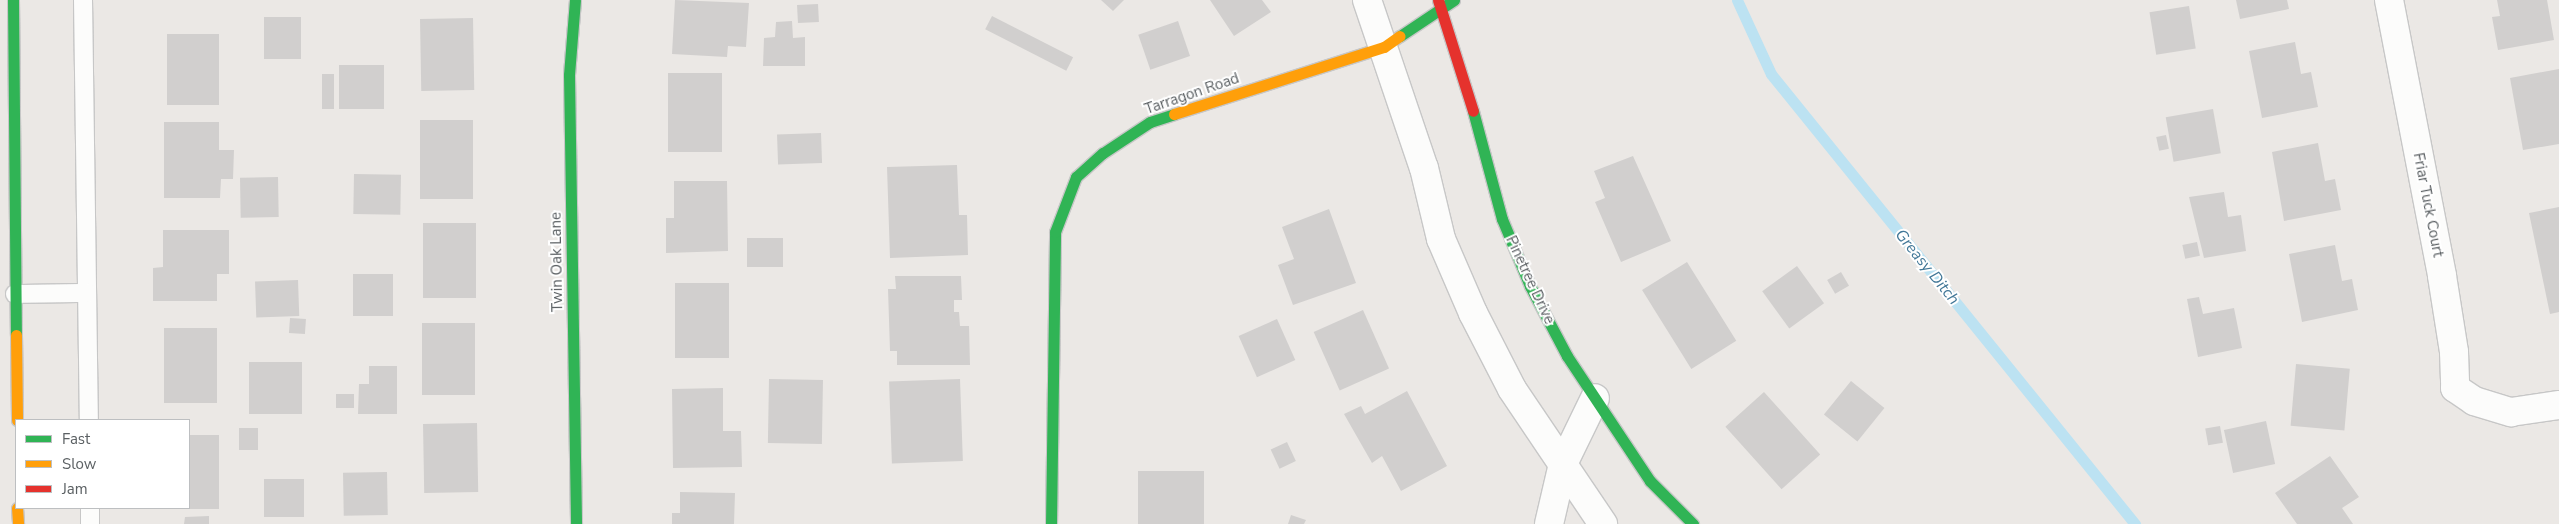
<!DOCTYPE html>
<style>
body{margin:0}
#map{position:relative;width:2559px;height:524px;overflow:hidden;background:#ebe8e5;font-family:"Nunito Sans",sans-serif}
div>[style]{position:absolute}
.stream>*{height:11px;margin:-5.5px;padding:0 5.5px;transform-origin:5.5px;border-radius:5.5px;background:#bce2f2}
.building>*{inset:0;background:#d1cfce;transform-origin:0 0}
.roads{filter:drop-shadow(1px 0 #c7c7c7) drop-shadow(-1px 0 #c7c7c7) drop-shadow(0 1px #c7c7c7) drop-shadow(0 -1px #c7c7c7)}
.lane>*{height:18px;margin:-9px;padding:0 9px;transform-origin:9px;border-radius:9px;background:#fcfcfb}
.street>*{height:28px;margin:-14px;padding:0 14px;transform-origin:14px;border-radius:14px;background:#fcfcfb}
.fast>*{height:11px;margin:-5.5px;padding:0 5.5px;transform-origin:5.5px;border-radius:5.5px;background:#30b455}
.slow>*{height:11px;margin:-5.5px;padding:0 5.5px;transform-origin:5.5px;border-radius:5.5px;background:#ff9f0a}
.jam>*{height:11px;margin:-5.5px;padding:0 5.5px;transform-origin:5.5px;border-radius:5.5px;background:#e5322d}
span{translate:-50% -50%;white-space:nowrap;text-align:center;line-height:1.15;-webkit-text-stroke:4px #fff;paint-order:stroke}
.street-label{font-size:15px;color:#5b6063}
.water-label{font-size:16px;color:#417797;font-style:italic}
.legend{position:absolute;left:15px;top:419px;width:175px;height:90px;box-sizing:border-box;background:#fff;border:1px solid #bdbfc1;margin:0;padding:6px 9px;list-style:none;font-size:15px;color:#5b6063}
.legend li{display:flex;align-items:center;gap:10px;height:25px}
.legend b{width:25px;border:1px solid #bdbfc1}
</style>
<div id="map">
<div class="stream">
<i style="left:1737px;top:0;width:81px;rotate:65.3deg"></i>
<i style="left:1771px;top:74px;width:579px;rotate:51.03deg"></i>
</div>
<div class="building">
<i style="clip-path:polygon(675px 0,749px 3px,746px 47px,728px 46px,727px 57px,672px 54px)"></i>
<i style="clip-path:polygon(1101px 0,1124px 0,1113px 11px)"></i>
<i style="clip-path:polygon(1210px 0,1262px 0,1271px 12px,1234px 36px)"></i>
<i style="clip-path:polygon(2236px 0,2287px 0,2289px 9px,2240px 19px)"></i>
<i style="clip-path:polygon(2497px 0,2547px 0,2554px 40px,2498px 50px,2492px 17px,2500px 16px)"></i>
<i style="left:818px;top:4px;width:18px;height:21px;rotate:87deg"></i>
<i style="left:2189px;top:6px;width:43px;height:40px;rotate:81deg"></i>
<i style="left:992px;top:16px;width:91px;height:15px;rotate:27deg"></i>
<i style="left:264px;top:17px;width:37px;height:42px"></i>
<i style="left:473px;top:18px;width:72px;height:53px;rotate:89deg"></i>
<i style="clip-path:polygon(792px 21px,793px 38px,805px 37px,805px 66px,763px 66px,764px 38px,775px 37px,776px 22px)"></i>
<i style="left:1178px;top:21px;width:37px;height:42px;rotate:71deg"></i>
<i style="left:167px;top:34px;width:52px;height:71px"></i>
<i style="clip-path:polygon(2295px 42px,2301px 74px,2311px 72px,2318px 107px,2262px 118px,2249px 51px)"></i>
<i style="left:384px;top:65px;width:44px;height:45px;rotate:90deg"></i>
<i style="clip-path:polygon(2559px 69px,2559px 144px,2523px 150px,2510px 78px)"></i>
<i style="left:668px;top:73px;width:54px;height:79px"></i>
<i style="left:322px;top:74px;width:12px;height:35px"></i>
<i style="left:2213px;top:109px;width:45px;height:48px;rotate:80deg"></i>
<i style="left:473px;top:120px;width:79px;height:53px;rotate:90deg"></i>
<i style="clip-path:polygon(164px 122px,219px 122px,219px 150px,234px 150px,233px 179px,221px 179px,220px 198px,164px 198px)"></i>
<i style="left:821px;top:133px;width:30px;height:44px;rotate:88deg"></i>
<i style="left:2166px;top:135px;width:14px;height:10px;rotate:78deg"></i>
<i style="clip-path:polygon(2318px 143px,2325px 181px,2335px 179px,2341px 210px,2284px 221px,2272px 152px)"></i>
<i style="clip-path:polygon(1633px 156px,1671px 241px,1621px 262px,1595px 202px,1605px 198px,1594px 171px)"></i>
<i style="clip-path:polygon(957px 165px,959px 215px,967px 215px,968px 255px,890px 258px,887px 167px)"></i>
<i style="left:354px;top:174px;width:47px;height:40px;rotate:1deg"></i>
<i style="left:278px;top:177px;width:40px;height:38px;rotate:89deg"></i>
<i style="clip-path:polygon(674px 181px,727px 181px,728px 251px,666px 253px,666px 218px,674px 218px)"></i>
<i style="clip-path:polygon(2224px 192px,2228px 217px,2241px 215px,2246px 251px,2204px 258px,2189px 197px)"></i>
<i style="clip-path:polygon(2559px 207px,2559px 312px,2550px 314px,2529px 213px)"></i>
<i style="clip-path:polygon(1329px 209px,1356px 283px,1293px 305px,1278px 265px,1294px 259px,1282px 227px)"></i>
<i style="left:423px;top:223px;width:53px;height:75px"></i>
<i style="clip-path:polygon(163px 230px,229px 230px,229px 274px,217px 274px,217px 301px,153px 301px,153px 268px,163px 267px)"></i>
<i style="left:747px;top:238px;width:36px;height:29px"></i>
<i style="left:2197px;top:242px;width:14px;height:15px;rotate:78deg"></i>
<i style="clip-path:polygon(2335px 245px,2342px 281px,2352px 279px,2358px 310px,2302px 322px,2289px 254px)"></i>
<i style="left:1687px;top:262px;width:93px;height:53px;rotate:58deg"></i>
<i style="left:1797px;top:266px;width:46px;height:43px;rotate:54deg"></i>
<i style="left:1841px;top:272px;width:16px;height:16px;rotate:60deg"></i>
<i style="left:353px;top:274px;width:40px;height:42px"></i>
<i style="clip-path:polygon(895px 276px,961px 276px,962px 300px,954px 300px,954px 312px,959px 312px,960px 326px,969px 326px,970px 365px,897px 365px,897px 351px,890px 351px,888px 289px,896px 289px)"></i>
<i style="left:298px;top:280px;width:36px;height:43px;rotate:88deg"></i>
<i style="left:675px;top:283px;width:54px;height:75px"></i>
<i style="clip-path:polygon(2199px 297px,2203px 314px,2234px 308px,2242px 348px,2198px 357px,2187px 299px)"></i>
<i style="left:1363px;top:310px;width:64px;height:54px;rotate:66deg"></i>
<i style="left:290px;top:318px;width:16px;height:15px;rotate:4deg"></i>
<i style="left:1277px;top:319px;width:45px;height:42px;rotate:66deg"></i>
<i style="left:422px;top:323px;width:53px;height:72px"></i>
<i style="left:164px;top:328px;width:53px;height:75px"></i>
<i style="left:302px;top:362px;width:52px;height:53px;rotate:90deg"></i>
<i style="left:2296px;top:364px;width:54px;height:62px;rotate:5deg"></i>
<i style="clip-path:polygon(369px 366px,397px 366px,397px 414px,358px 414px,359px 384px,369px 384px)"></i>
<i style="left:769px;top:379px;width:54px;height:64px;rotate:1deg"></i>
<i style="left:960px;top:379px;width:82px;height:71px;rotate:88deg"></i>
<i style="left:1851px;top:381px;width:43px;height:43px;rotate:39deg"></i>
<i style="clip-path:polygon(723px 388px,723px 431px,741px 431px,742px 467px,673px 468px,672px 389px)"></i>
<i style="clip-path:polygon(1407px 391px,1447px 466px,1401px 491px,1382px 456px,1372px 463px,1344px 414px,1361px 406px,1365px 414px)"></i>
<i style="left:1764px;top:392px;width:84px;height:52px;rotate:48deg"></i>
<i style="left:336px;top:394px;width:18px;height:14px"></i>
<i style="left:2266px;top:421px;width:44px;height:43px;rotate:78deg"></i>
<i style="left:477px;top:423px;width:69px;height:54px;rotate:89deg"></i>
<i style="left:2220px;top:426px;width:17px;height:15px;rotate:80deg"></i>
<i style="left:239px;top:428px;width:19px;height:22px"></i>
<i style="left:219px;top:435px;width:74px;height:30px;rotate:90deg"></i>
<i style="left:1287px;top:442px;width:21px;height:18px;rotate:65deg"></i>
<i style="clip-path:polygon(2330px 456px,2359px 497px,2342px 508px,2353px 524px,2297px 524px,2275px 493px)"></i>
<i style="left:1138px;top:471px;width:66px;height:53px"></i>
<i style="left:387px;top:472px;width:43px;height:44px;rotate:89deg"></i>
<i style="left:264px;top:479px;width:40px;height:38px"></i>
<i style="clip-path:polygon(680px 492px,735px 493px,734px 524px,672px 524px,672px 513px,680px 513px)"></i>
<i style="clip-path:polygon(1291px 515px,1306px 520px,1304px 524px,1288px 524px)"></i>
<i style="clip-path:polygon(209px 516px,209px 524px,184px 524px,185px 517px)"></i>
</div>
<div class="roads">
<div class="lane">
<i style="left:83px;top:0;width:420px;rotate:89.2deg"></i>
<i style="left:15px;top:294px;width:72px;rotate:-0.8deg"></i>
<i style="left:90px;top:508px;width:16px;rotate:90deg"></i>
</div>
<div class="street">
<i style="left:1367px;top:0;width:177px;rotate:71.3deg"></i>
<i style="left:1424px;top:168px;width:73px;rotate:76.5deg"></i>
<i style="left:1441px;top:239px;width:81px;rotate:66.6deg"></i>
<i style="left:1473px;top:313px;width:85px;rotate:62.8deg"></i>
<i style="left:1512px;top:389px;width:163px;rotate:56deg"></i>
<i style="left:2389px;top:0;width:281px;rotate:79.1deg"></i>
<i style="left:2442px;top:276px;width:77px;rotate:81deg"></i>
<i style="left:2454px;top:352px;width:36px;rotate:88deg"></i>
<i style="left:2455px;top:388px;width:23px;rotate:34deg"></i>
<i style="left:2474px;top:401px;width:39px;rotate:17deg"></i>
<i style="left:2511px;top:412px;width:49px;rotate:-8.3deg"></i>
<i style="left:1549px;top:524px;width:62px;rotate:-76.9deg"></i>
<i style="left:1563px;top:464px;width:73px;rotate:-64.1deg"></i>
</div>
<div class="fast">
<i style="left:13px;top:0;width:335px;rotate:89.5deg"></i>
<i style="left:575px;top:0;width:75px;rotate:94.6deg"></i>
<i style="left:569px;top:75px;width:449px;rotate:89.1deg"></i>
<i style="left:1400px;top:36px;width:65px;rotate:-33.7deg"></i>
<i style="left:1473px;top:111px;width:112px;rotate:75deg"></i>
<i style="left:1502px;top:219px;width:73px;rotate:67.3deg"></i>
<i style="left:1530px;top:286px;width:79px;rotate:62.1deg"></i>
<i style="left:1567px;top:356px;width:150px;rotate:56.4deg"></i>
<i style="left:1650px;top:481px;width:61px;rotate:45deg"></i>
<i style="left:1051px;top:524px;width:292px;rotate:-89.2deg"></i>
<i style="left:1055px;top:232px;width:59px;rotate:-69.1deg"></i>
<i style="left:1076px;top:177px;width:36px;rotate:-42deg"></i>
<i style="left:1103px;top:153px;width:56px;rotate:-33.4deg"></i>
<i style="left:1150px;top:122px;width:25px;rotate:-18deg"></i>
</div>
<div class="slow">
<i style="left:1174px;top:114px;width:220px;rotate:-17.7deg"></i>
<i style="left:1384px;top:47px;width:19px;rotate:-35deg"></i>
<i style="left:16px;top:335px;width:85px;rotate:89.3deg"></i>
<i style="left:17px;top:508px;width:16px;rotate:86deg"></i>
</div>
<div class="jam">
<i style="left:1438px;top:0;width:116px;rotate:72.5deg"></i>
</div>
</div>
<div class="street-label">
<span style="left:1192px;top:94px;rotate:-19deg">Tarragon Road</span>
<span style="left:2428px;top:205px;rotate:79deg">Friar Tuck Court</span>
<span style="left:557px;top:262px;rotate:-91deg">Twin Oak Lane</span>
<span style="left:1530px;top:280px;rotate:65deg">Pinetree Drive</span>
</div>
<div class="water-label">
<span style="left:1927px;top:267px;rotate:51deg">Greasy Ditch</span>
</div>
<ul class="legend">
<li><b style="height:6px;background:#30b455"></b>Fast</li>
<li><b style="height:6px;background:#ff9f0a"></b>Slow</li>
<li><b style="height:6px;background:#e5322d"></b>Jam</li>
</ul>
</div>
